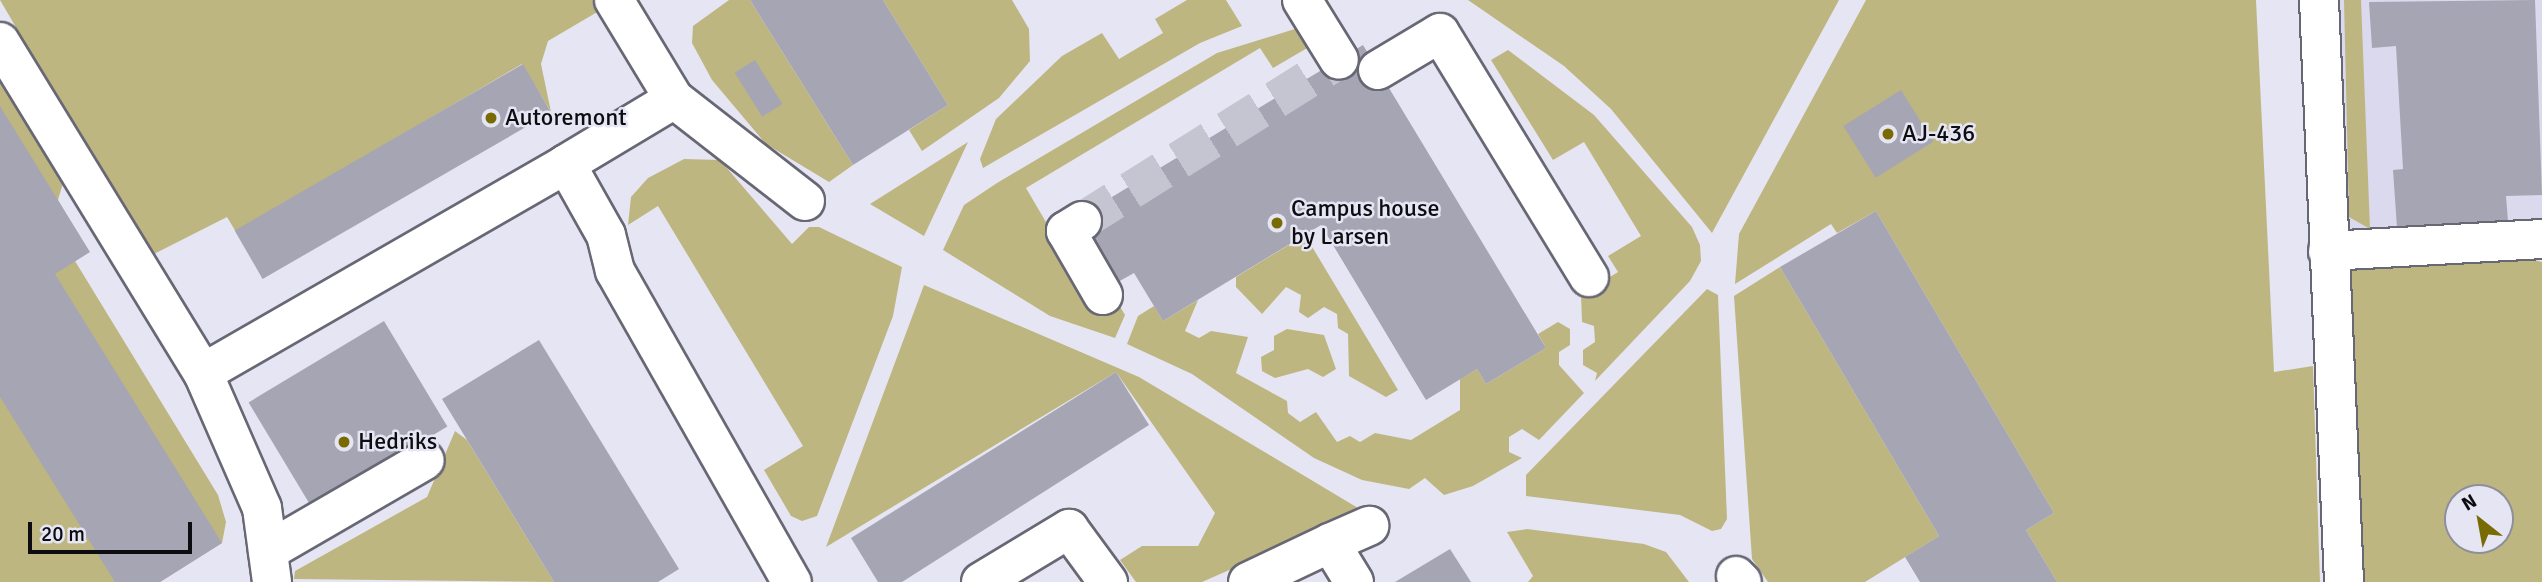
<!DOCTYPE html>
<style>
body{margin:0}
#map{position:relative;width:2542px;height:582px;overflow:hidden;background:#e6e5f4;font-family:Signika,sans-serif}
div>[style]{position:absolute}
.built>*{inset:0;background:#dbd9ee;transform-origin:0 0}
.green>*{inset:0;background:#beb681}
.building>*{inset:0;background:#a6a5b3;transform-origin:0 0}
.minor-tunnel>*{height:38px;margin-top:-19px;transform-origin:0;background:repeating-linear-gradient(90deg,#c5c5d2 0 38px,transparent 0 57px)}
.roads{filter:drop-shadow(2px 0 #686774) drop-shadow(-2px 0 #686774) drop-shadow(0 2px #686774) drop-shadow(0 -2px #686774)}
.minor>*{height:38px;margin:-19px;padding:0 19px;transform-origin:19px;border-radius:19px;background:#fff}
.dots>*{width:19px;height:19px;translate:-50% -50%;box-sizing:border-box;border:4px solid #e6e5f4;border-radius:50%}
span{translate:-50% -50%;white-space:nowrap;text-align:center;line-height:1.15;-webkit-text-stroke:5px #e6e5f4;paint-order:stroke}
.poi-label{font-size:24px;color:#0d0d11}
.left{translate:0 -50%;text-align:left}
.north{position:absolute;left:2444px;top:484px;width:70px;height:70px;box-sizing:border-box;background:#e6e5f4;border:2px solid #8f8f99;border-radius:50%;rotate:329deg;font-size:19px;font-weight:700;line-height:28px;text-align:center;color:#0d0d11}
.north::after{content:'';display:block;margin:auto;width:24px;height:32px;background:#786b04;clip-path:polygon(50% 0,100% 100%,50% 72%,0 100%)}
.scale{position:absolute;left:28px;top:522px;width:164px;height:32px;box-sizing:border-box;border:4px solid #0d0d11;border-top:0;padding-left:9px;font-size:21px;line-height:24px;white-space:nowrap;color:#0d0d11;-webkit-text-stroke:5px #e6e5f4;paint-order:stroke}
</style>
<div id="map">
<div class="built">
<i style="left:2319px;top:0;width:223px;height:251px"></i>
</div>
<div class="green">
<i style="clip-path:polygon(0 0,592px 0,599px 11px,548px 41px,541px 64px,551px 112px,522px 64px,236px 232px,227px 217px,150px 256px)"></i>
<i style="clip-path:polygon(729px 0,750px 0,853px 165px,829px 182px,766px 144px,712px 80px,692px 43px,693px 26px)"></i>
<i style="clip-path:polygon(883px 0,1012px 0,1029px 29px,1030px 61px,999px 98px,922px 151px,909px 130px,948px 105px)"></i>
<i style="clip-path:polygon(1187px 0,1226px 0,1242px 26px,1200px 43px,983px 168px,980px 159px,996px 119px,1062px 56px,1102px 33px,1119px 59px,1163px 33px,1155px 19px)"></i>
<i style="clip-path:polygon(1468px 0,1839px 0,1712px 233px,1611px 109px,1564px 66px)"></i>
<i style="clip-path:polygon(1866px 0,2256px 0,2274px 372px,2313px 366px,2320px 582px,2057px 582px,2026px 530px,2054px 513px,1876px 211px,1837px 233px,1831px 224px,1735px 284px,1739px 234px)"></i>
<i style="clip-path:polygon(2344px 0,2361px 0,2370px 229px,2349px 217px)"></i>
<i style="clip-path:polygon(1298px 28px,1309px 47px,1273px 68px,1260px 48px,1026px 188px,1097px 309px,1116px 300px,1125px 315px,1115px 338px,1050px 316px,943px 250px,964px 205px,997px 183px,1217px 53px)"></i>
<i style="clip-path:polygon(1508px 50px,1594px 115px,1692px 227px,1700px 245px,1701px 261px,1690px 281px,1595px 381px,1597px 373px,1583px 365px,1583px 350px,1595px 342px,1594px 326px,1582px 322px,1581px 295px,1618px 272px,1608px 256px,1641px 236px,1584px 142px,1553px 160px,1491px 60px)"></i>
<i style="clip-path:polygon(0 83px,63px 183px,58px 200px,65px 212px,31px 233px,75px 261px,218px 495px,226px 522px,222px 543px,160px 582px,0 582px)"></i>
<i style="clip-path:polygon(968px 142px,924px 236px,870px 204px,916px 175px)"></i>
<i style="clip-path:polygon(684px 159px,720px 160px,792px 244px,809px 227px,819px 227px,902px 267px,893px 316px,817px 516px,802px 521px,791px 516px,764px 470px,803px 446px,658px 206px,628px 225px,631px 197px,648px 178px)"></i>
<i style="clip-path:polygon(1305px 235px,1398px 390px,1386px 397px,1349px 376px,1348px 334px,1338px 328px,1337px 314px,1324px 307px,1308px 318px,1299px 312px,1301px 295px,1286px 287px,1262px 314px,1236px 287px,1236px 277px)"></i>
<i style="clip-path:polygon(evenodd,2514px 255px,2542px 262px,2542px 582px,2364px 582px,2351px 270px,2363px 262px,2514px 255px,2458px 498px,2500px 498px,2500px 540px,2458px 540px,2458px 498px)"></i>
<i style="clip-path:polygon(1780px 267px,1939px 536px,1865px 582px,1768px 582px,1752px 559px,1734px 296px)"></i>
<i style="clip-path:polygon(924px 285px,1139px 377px,1363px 511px,1202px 582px,1136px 582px,1120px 560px,1142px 546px,1198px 546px,1215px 513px,1116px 372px,826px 547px)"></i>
<i style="clip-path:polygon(1707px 289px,1718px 295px,1727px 519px,1721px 529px,1712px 531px,1680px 515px,1526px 496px,1526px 475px)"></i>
<i style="clip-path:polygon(1198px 300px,1185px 331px,1199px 338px,1211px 331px,1248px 337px,1236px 373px,1287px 401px,1288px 413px,1300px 422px,1316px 412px,1337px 442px,1350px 436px,1360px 442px,1375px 433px,1411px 440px,1460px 410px,1460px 379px,1477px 369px,1486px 384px,1546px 348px,1538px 334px,1558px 322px,1570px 329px,1570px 345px,1559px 352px,1559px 365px,1584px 393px,1539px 440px,1522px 429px,1509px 437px,1509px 452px,1522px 458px,1473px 486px,1444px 495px,1425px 478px,1409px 489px,1362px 480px,1314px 458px,1192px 374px,1127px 344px,1138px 316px,1154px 306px,1163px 321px)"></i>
<i style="clip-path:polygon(1287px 329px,1324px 335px,1336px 369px,1323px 377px,1308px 369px,1275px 378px,1262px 371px,1261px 357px,1274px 350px,1274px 336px)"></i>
<i style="clip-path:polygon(455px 431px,467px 440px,554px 582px,294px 579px,295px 571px,427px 497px)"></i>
<i style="clip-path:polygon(1527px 529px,1644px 544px,1666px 552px,1689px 582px,1528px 582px,1533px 576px,1507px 532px)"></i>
</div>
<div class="building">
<i style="clip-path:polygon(750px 0,883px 0,948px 105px,853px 165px)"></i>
<i style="clip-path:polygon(2535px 0,2542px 195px,2506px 196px,2508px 221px,2397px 228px,2393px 170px,2403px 169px,2396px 46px,2372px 48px,2369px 2px)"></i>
<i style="clip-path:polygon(1363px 45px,1546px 348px,1486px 384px,1477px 369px,1426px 400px,1321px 225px,1163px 321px,1134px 273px,1118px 282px,1079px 217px)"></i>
<i style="left:755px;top:60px;width:52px;height:24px;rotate:58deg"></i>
<i style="left:523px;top:64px;width:56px;height:333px;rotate:60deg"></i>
<i style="left:1901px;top:90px;width:61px;height:68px;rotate:58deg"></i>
<i style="clip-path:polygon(0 106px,90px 252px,55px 274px,222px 543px,160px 582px,115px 582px,0 397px)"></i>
<i style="clip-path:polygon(1876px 211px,2054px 513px,2026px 530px,2057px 582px,1920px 582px,1905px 557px,1939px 536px,1780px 267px)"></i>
<i style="left:384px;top:321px;width:123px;height:158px;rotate:59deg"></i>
<i style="clip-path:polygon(539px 340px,679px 569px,658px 582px,554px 582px,442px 399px)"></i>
<i style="clip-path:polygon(1116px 372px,1149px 425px,902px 582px,878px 582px,851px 538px)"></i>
<i style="clip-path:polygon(1450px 549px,1471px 582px,1395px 582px)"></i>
</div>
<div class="minor-tunnel">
<i style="left:1082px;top:221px;width:303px;rotate:-32.1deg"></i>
</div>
<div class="roads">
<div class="minor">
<i style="left:1302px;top:0;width:70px;rotate:58.3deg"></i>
<i style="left:2319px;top:0;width:583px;rotate:87.54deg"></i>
<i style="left:0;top:42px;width:388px;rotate:58.5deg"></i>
<i style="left:203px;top:373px;width:147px;rotate:66.4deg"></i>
<i style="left:262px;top:508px;width:75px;rotate:82.3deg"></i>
<i style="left:1378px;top:70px;width:72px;rotate:-30.8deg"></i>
<i style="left:1440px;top:33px;width:286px;rotate:58.6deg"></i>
<i style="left:674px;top:99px;width:166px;rotate:37.9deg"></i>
<i style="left:566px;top:164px;width:126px;rotate:-31deg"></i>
<i style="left:674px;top:99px;width:116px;rotate:-121.2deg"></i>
<i style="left:1082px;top:221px;width:19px;rotate:148deg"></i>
<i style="left:1066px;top:231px;width:74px;rotate:60deg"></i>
<i style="left:2328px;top:251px;width:214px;rotate:-3.2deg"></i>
<i style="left:203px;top:373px;width:419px;rotate:-29.9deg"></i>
<i style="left:566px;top:164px;width:81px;rotate:60.6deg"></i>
<i style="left:606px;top:235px;width:37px;rotate:76deg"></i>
<i style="left:615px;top:271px;width:358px;rotate:60.4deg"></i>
<i style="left:268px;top:551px;width:181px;rotate:-30.1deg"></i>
<i style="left:1736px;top:576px;width:8px;rotate:45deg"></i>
<i style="left:981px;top:582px;width:103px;rotate:-31.1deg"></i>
<i style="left:1069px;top:529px;width:66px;rotate:53.7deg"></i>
<i style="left:1248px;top:582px;width:91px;rotate:-25.4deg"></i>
<i style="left:1354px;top:582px;width:46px;rotate:-121.6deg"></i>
<i style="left:1330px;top:543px;width:43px;rotate:-23.6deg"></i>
</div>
</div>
<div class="dots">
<i style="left:491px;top:118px;background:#786b04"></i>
<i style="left:1888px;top:134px;background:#786b04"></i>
<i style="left:1277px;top:223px;background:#786b04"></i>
<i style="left:344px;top:442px;background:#786b04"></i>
</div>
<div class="poi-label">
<span class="left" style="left:505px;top:118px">Autoremont</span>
<span class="left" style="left:1902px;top:134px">AJ-436</span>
<span class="left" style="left:1291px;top:223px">Campus house<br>by Larsen</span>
<span class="left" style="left:358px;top:442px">Hedriks</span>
</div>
<div class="north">N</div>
<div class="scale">20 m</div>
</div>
